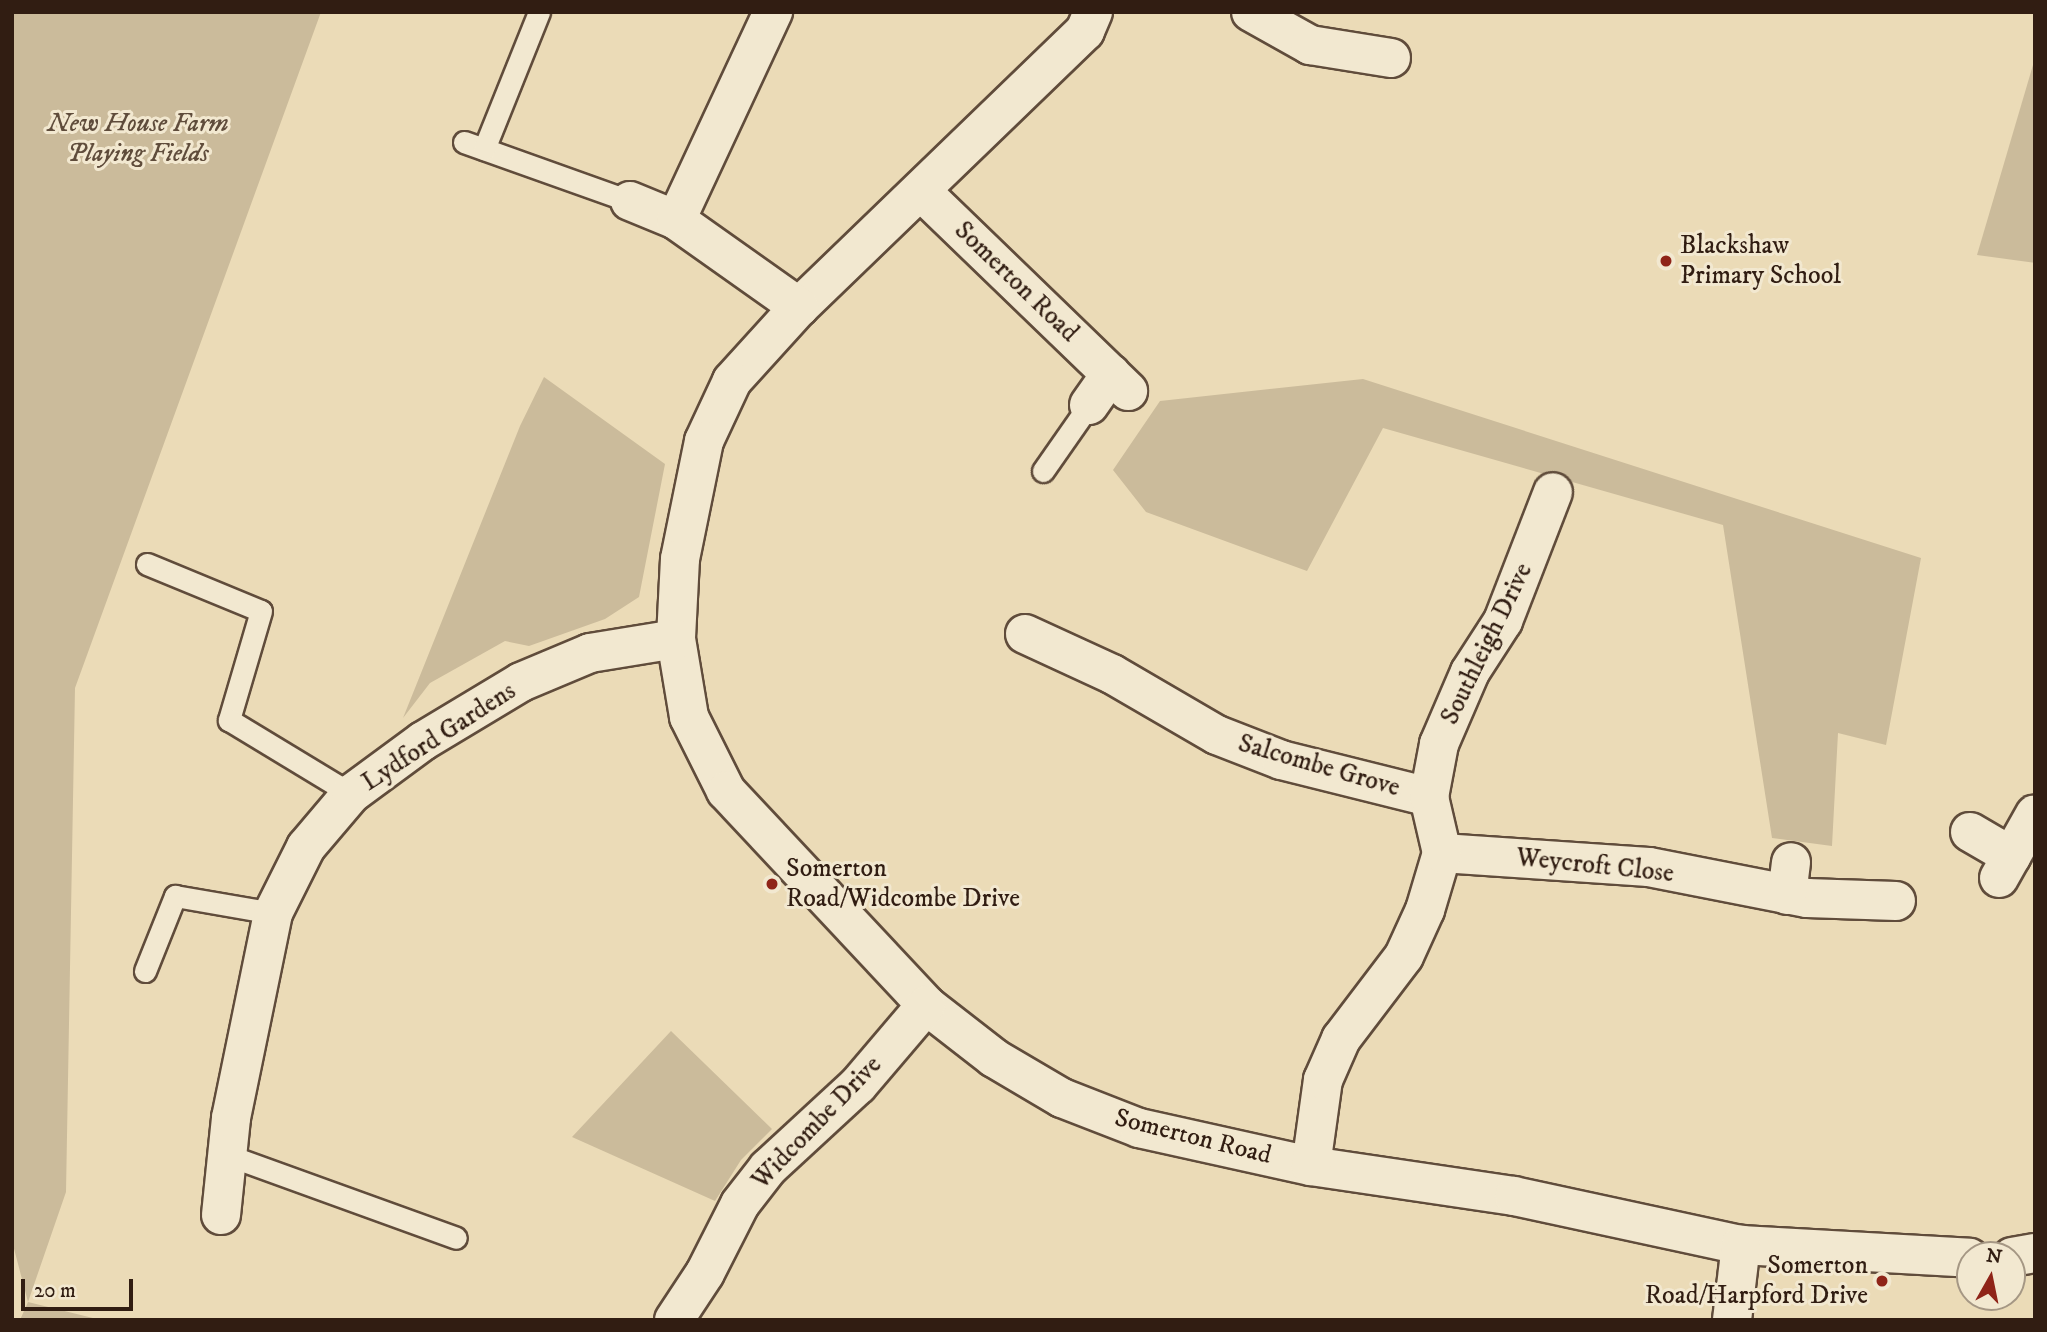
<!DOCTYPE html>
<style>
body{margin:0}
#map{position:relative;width:2047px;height:1332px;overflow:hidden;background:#ebdbb7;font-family:"IM FELL DW Pica",serif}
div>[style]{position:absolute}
.green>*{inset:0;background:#cbbb9b}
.roads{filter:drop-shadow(2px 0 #604c3b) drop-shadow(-2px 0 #604c3b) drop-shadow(0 2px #604c3b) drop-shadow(0 -2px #604c3b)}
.lane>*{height:21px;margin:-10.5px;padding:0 10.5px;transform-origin:10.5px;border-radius:10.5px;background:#f2e8d0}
.street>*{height:38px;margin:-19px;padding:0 19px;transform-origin:19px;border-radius:19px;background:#f2e8d0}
.dots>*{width:19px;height:19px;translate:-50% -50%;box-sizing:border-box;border:4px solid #f2e8d0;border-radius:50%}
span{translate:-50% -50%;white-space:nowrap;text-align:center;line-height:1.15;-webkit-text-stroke:6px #f2e8d0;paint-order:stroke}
.park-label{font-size:26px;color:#5f4c3b;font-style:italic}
.poi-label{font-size:26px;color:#311d12}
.left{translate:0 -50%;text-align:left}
.right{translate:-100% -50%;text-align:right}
.street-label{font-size:26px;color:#311d12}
.frame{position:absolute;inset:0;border:14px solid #311d12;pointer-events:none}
.north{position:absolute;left:1956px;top:1241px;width:70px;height:70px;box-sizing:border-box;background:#f2e8d0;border:2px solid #a59784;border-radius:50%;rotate:9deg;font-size:19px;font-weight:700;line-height:28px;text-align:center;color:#311d12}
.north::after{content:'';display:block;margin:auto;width:24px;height:32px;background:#8f2418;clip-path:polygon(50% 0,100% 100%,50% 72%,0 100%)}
.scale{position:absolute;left:21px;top:1279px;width:112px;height:32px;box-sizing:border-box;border:4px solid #311d12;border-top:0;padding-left:9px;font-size:21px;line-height:24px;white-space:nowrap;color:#311d12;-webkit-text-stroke:5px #f2e8d0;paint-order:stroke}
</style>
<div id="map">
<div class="green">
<i style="clip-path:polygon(12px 12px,321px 12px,75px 688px,66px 1192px,28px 1302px,101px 1320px,20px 1320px,28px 1302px,12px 1241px)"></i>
<i style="clip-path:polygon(2035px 58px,2035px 263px,1977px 255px)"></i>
<i style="clip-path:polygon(544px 377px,665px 464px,639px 597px,605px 619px,529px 646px,505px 641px,430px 683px,403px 718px,520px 426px)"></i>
<i style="clip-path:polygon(1363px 379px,1921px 558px,1886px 745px,1838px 733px,1832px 846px,1772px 838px,1723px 525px,1383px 428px,1307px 571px,1146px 512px,1113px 470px,1160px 401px)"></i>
<i style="clip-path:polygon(671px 1031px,772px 1129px,741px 1160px,715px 1201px,572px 1137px)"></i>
</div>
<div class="roads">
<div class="lane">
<i style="left:464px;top:142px;width:176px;rotate:19.6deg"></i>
<i style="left:484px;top:149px;width:148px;rotate:-68.1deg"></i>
<i style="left:1043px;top:471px;width:80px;rotate:-55.1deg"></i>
<i style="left:147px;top:564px;width:123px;rotate:22.4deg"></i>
<i style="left:261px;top:611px;width:114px;rotate:106.4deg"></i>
<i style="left:229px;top:720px;width:143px;rotate:31.2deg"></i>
<i style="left:145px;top:971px;width:81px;rotate:-68.2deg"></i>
<i style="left:175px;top:896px;width:99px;rotate:9.8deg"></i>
<i style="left:230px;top:1156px;width:240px;rotate:19.9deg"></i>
</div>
<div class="street">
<i style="left:1093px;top:12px;width:21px;rotate:113deg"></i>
<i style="left:1085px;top:31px;width:397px;rotate:136deg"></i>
<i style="left:799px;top:307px;width:100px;rotate:132.2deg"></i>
<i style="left:732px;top:381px;width:66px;rotate:115deg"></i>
<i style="left:704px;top:441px;width:120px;rotate:101.5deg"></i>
<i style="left:680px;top:559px;width:80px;rotate:92.9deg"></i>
<i style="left:676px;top:639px;width:79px;rotate:80.5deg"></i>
<i style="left:689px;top:717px;width:83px;rotate:63.4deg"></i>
<i style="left:726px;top:791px;width:293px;rotate:46.9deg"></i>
<i style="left:926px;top:1005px;width:86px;rotate:37.9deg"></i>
<i style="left:994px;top:1058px;width:79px;rotate:30.5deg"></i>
<i style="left:1062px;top:1098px;width:83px;rotate:21.3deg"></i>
<i style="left:1139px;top:1128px;width:176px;rotate:12.5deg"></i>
<i style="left:1311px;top:1166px;width:205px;rotate:8.4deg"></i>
<i style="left:1514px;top:1196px;width:232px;rotate:12.2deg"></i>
<i style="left:1741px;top:1245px;width:229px;rotate:3.2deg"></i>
<i style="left:1251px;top:12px;width:68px;rotate:29.2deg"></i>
<i style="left:1310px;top:45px;width:82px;rotate:9.1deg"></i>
<i style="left:921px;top:191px;width:288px;rotate:44deg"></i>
<i style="left:630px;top:201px;width:50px;rotate:22.4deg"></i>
<i style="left:676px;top:220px;width:151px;rotate:35.3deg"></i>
<i style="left:676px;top:220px;width:230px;rotate:-65deg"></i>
<i style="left:1089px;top:405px;width:38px;rotate:-55deg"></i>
<i style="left:1025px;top:634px;width:96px;rotate:24.7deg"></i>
<i style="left:1112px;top:674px;width:121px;rotate:30.2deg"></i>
<i style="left:1217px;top:735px;width:69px;rotate:21.3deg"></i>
<i style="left:1281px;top:760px;width:153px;rotate:14deg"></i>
<i style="left:1970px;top:832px;width:48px;rotate:30.3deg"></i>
<i style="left:1442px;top:853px;width:207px;rotate:3.9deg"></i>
<i style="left:1649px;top:867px;width:161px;rotate:11.1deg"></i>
<i style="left:1807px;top:898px;width:89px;rotate:1.9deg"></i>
<i style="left:1999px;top:878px;width:73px;rotate:-60.6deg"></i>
<i style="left:1787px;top:895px;width:33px;rotate:-83deg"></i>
<i style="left:1311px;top:1166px;width:87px;rotate:-82.1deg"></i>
<i style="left:1323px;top:1080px;width:45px;rotate:-66.3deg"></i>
<i style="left:1341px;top:1039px;width:104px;rotate:-52.8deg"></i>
<i style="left:1404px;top:956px;width:51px;rotate:-65.5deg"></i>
<i style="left:1425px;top:910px;width:59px;rotate:-73.4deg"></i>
<i style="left:1442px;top:853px;width:57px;rotate:-103.1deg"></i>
<i style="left:1429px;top:797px;width:54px;rotate:-79.3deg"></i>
<i style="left:1439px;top:744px;width:78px;rotate:-66.7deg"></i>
<i style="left:1470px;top:672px;width:61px;rotate:-57.1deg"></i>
<i style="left:1503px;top:621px;width:138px;rotate:-68.8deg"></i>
<i style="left:221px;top:1215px;width:98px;rotate:-84.1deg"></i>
<i style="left:231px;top:1118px;width:209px;rotate:-78.4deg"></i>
<i style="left:273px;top:913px;width:74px;rotate:-63.4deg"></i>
<i style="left:306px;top:847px;width:70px;rotate:-49.7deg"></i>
<i style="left:351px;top:794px;width:89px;rotate:-36.4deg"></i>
<i style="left:423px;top:741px;width:114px;rotate:-31deg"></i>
<i style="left:521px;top:682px;width:75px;rotate:-22.8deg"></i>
<i style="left:590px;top:653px;width:87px;rotate:-9.2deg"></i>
<i style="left:2012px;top:1257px;width:23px;rotate:-10deg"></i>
<i style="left:674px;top:1320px;width:56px;rotate:-56.6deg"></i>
<i style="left:705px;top:1273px;width:77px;rotate:-63.1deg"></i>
<i style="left:740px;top:1204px;width:46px;rotate:-52.1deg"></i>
<i style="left:768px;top:1168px;width:122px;rotate:-42.7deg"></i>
<i style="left:858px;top:1085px;width:105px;rotate:-49.6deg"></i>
<i style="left:1732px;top:1320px;width:76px;rotate:-83.2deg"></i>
</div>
</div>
<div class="dots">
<i style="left:1666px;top:261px;background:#8f2418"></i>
<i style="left:772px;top:884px;background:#8f2418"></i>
<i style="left:1882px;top:1281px;background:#8f2418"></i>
</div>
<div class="park-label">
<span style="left:138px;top:139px">New House Farm<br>Playing Fields</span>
</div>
<div class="poi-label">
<span class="left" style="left:1680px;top:261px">Blackshaw<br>Primary School</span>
<span class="left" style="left:786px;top:884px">Somerton<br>Road/Widcombe Drive</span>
<span class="right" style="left:1868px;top:1281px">Somerton<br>Road/Harpford Drive</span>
</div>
<div class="street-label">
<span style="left:1016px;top:282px;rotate:44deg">Somerton Road</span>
<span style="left:1487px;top:644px;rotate:-64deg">Southleigh Drive</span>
<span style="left:439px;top:737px;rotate:-33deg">Lydford Gardens</span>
<span style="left:1319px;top:766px;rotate:16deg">Salcombe Grove</span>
<span style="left:1595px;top:866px;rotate:6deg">Weycroft Close</span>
<span style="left:817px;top:1123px;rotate:-46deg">Widcombe Drive</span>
<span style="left:1193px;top:1137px;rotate:14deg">Somerton Road</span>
</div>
<div class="frame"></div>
<div class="north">N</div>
<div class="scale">20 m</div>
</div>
